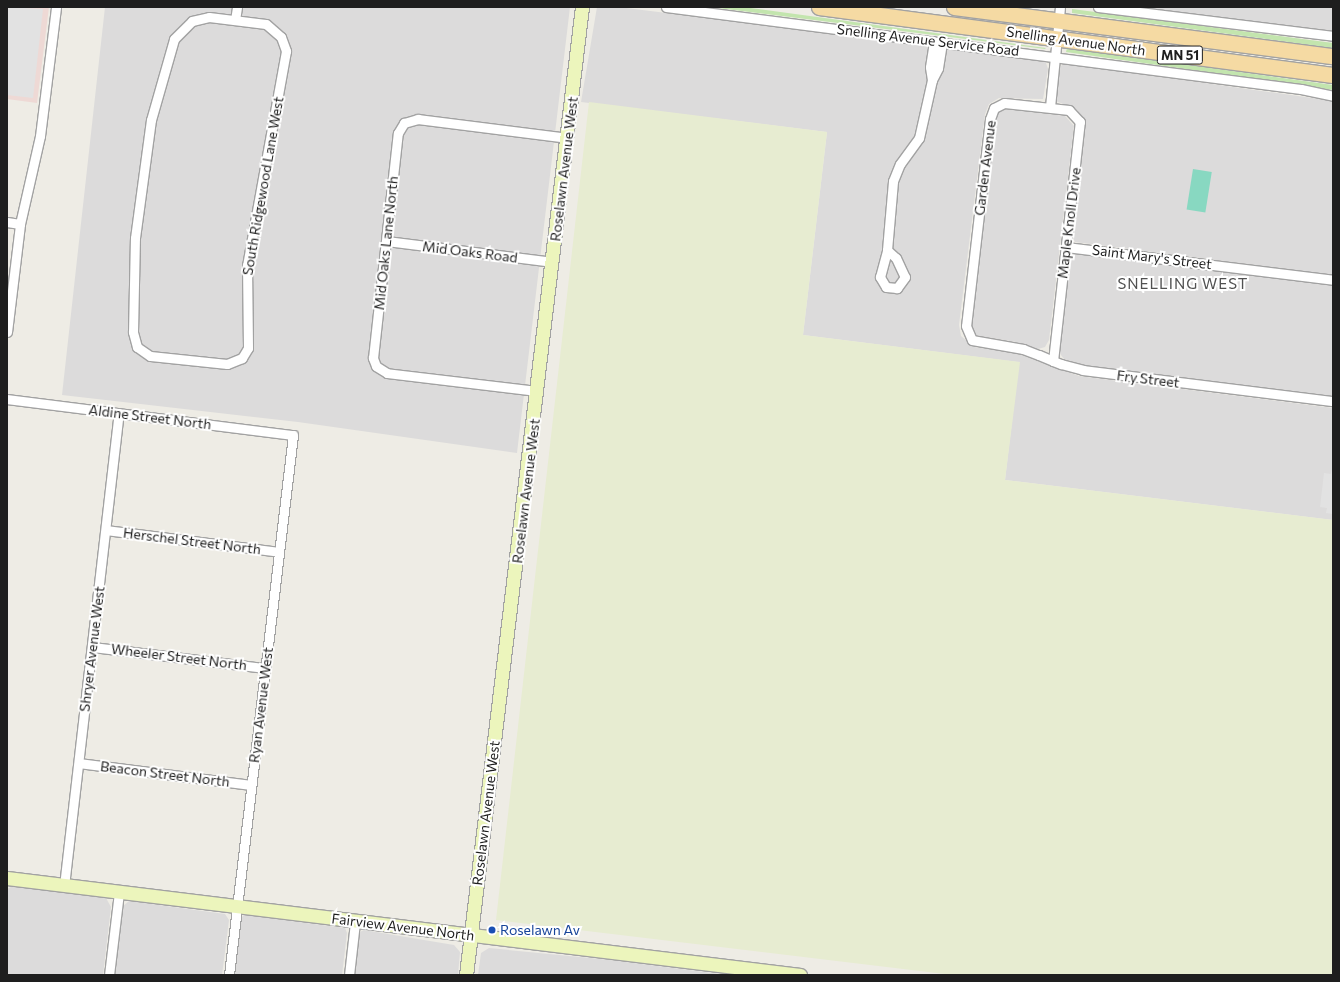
<!DOCTYPE html>
<style>
body{margin:0}
#map{position:relative;width:1340px;height:982px;overflow:hidden;background:#eeece5;font-family:Commissioner,sans-serif}
div>[style]{position:absolute}
.residential>*{inset:0;background:#dcdbdb}
.commercial>*{inset:0;background:#eed9d5}
.farmland>*{inset:0;background:#e7ecd1}
.grass>*{inset:0;background:#c3e5ae}
.pitch>*{inset:0;background:#88d8c1;transform-origin:0 0}
.parking>*{inset:0;background:#e2e2e2}
.roads{filter:drop-shadow(1px 0 #a2a2a2) drop-shadow(-1px 0 #a2a2a2) drop-shadow(0 1px #a2a2a2) drop-shadow(0 -1px #a2a2a2)}
.street>*{height:9px;margin:-4.5px;padding:0 4.5px;transform-origin:4.5px;border-radius:4.5px;background:#fff}
.secondary>*{height:13px;margin:-6.5px;padding:0 6.5px;transform-origin:6.5px;border-radius:6.5px;background:#ecf5bc}
.primary>*{height:15px;margin:-7.5px;padding:0 7.5px;transform-origin:7.5px;border-radius:7.5px;background:#f5daa3}
.dots>*{width:11px;height:11px;translate:-50% -50%;box-sizing:border-box;border:2px solid #fff;border-radius:50%}
span{translate:-50% -50%;white-space:nowrap;text-align:center;line-height:1.15;-webkit-text-stroke:4px #fff;paint-order:stroke}
.shield-label span{padding:1px 3px;background:#fff;border:1px solid;border-radius:3px;-webkit-text-stroke-width:0}
.shield-label{font-size:13px;color:#1e1e1e;font-weight:700}
.street-label{font-size:14px;color:#1e1e1e}
.transit-label{font-size:14px;color:#164399}
.left{translate:0 -50%;text-align:left}
.neighbourhood-label{font-size:15px;color:#515151;letter-spacing:1px}
.frame{position:absolute;inset:0;border:8px solid #1e1e1e;pointer-events:none}
</style>
<div id="map">
<div class="residential">
<i style="clip-path:polygon(105px 7px,570px 7px,517px 453px,298px 422px,62px 395px)"></i>
<i style="clip-path:polygon(597px 7px,618px 7px,1045px 60px,1048px 69px,1043px 99px,999px 98px,989px 104px,985px 114px,959px 325px,961px 336px,974px 347px,1013px 352px,1079px 376px,1333px 408px,1333px 520px,1005px 480px,1019px 362px,803px 335px,827px 132px,581px 102px)"></i>
<i style="clip-path:polygon(1135px 7px,1333px 7px,1333px 31px)"></i>
<i style="clip-path:polygon(1064px 63px,1333px 101px,1333px 275px,1075px 242px,1072px 236px,1084px 122px,1077px 110px,1056px 101px,1060px 67px)"></i>
<i style="clip-path:polygon(1007px 109px,1065px 116px,1074px 126px,1049px 340px,1045px 347px,1038px 349px,1016px 342px,979px 336px,974px 334px,971px 326px,996px 117px,999px 111px)"></i>
<i style="clip-path:polygon(1074px 253px,1333px 285px,1333px 396px,1083px 365px,1064px 359px,1058px 351px,1069px 258px)"></i>
<i style="clip-path:polygon(13px 886px,106px 898px,111px 907px,103px 975px,7px 975px,7px 889px)"></i>
<i style="clip-path:polygon(129px 901px,225px 914px,229px 920px,222px 975px,114px 975px,122px 907px)"></i>
<i style="clip-path:polygon(244px 915px,345px 928px,347px 933px,342px 975px,234px 975px,240px 919px)"></i>
<i style="clip-path:polygon(364px 930px,454px 945px,460px 952px,458px 975px,353px 975px,358px 933px)"></i>
<i style="clip-path:polygon(489px 948px,610px 960px,728px 975px,478px 975px,481px 953px)"></i>
</div>
<div class="commercial">
<i style="clip-path:polygon(7px 7px,49px 7px,37px 103px,7px 99px)"></i>
</div>
<div class="farmland">
<i style="clip-path:polygon(589px 102px,827px 132px,803px 335px,1020px 362px,1005px 480px,1333px 520px,1333px 975px,953px 975px,496px 920px)"></i>
</div>
<div class="grass">
<i style="clip-path:polygon(710px 7px,743px 7px,1046px 48px,1045px 49px)"></i>
<i style="clip-path:polygon(1072px 9px,1333px 43px,1333px 48px,1072px 13px)"></i>
<i style="clip-path:polygon(1067px 48px,1333px 85px,1333px 90px,1066px 52px)"></i>
</div>
<div class="pitch">
<i style="left:1193px;top:169px;width:19px;height:41px;rotate:9deg"></i>
</div>
<div class="parking">
<i style="clip-path:polygon(7px 7px,43px 9px,33px 98px,7px 95px)"></i>
<i style="clip-path:polygon(1333px 465px,1333px 514px,1326px 513px,1327px 508px,1320px 507px,1324px 473px,1331px 474px)"></i>
</div>
<div class="roads">
<div class="street">
<i style="left:666px;top:7px;width:640px;rotate:7.36deg"></i>
<i style="left:1301px;top:89px;width:33px;rotate:12deg"></i>
<i style="left:1098px;top:7px;width:237px;rotate:7deg"></i>
<i style="left:209px;top:17px;width:57px;rotate:7deg"></i>
<i style="left:266px;top:24px;width:20px;rotate:41deg"></i>
<i style="left:281px;top:37px;width:15px;rotate:70deg"></i>
<i style="left:286px;top:51px;width:218px;rotate:100.3deg"></i>
<i style="left:247px;top:265px;width:83px;rotate:89.3deg"></i>
<i style="left:248px;top:348px;width:12px;rotate:121deg"></i>
<i style="left:242px;top:358px;width:16px;rotate:158deg"></i>
<i style="left:227px;top:364px;width:77px;rotate:-174.1deg"></i>
<i style="left:150px;top:356px;width:16px;rotate:-145deg"></i>
<i style="left:137px;top:347px;width:16px;rotate:-105deg"></i>
<i style="left:133px;top:332px;width:94px;rotate:-88.8deg"></i>
<i style="left:135px;top:238px;width:119px;rotate:-82.3deg"></i>
<i style="left:151px;top:120px;width:84px;rotate:-74.1deg"></i>
<i style="left:174px;top:39px;width:25px;rotate:-45deg"></i>
<i style="left:192px;top:21px;width:17px;rotate:-13deg"></i>
<i style="left:235px;top:20px;width:13px;rotate:-81deg"></i>
<i style="left:932px;top:80px;width:13px;rotate:-99deg"></i>
<i style="left:930px;top:67px;width:26px;rotate:-81deg"></i>
<i style="left:1050px;top:107px;width:100px;rotate:-84.3deg"></i>
<i style="left:7px;top:222px;width:13px;rotate:9deg"></i>
<i style="left:387px;top:241px;width:167px;rotate:7.2deg"></i>
<i style="left:1066px;top:247px;width:269px;rotate:7deg"></i>
<i style="left:887px;top:250px;width:12px;rotate:42deg"></i>
<i style="left:896px;top:258px;width:21px;rotate:65deg"></i>
<i style="left:905px;top:277px;width:14px;rotate:126deg"></i>
<i style="left:897px;top:288px;width:11px;rotate:-175deg"></i>
<i style="left:886px;top:287px;width:12px;rotate:-121deg"></i>
<i style="left:880px;top:277px;width:28px;rotate:-75deg"></i>
<i style="left:887px;top:250px;width:69px;rotate:-85deg"></i>
<i style="left:893px;top:181px;width:18px;rotate:-68deg"></i>
<i style="left:900px;top:164px;width:32px;rotate:-54deg"></i>
<i style="left:919px;top:138px;width:59px;rotate:-77.4deg"></i>
<i style="left:932px;top:80px;width:13px;rotate:-63deg"></i>
<i style="left:938px;top:68px;width:26px;rotate:-81deg"></i>
<i style="left:7px;top:332px;width:109px;rotate:-83.1deg"></i>
<i style="left:20px;top:224px;width:90px;rotate:-77.2deg"></i>
<i style="left:40px;top:136px;width:130px;rotate:-82.9deg"></i>
<i style="left:1053px;top:361px;width:241px;rotate:-83.6deg"></i>
<i style="left:1080px;top:122px;width:16px;rotate:-133deg"></i>
<i style="left:1069px;top:110px;width:65px;rotate:-173.9deg"></i>
<i style="left:1004px;top:103px;width:11px;rotate:153deg"></i>
<i style="left:994px;top:108px;width:12px;rotate:110deg"></i>
<i style="left:990px;top:119px;width:208px;rotate:96.6deg"></i>
<i style="left:966px;top:326px;width:15px;rotate:67deg"></i>
<i style="left:972px;top:340px;width:52px;rotate:10deg"></i>
<i style="left:1023px;top:349px;width:17px;rotate:21deg"></i>
<i style="left:1039px;top:355px;width:15px;rotate:23deg"></i>
<i style="left:1053px;top:361px;width:9px;rotate:21deg"></i>
<i style="left:1061px;top:364px;width:23px;rotate:15deg"></i>
<i style="left:1083px;top:370px;width:252px;rotate:7.1deg"></i>
<i style="left:537px;top:391px;width:151px;rotate:-173.2deg"></i>
<i style="left:387px;top:373px;width:13px;rotate:-148deg"></i>
<i style="left:376px;top:366px;width:9px;rotate:-111deg"></i>
<i style="left:373px;top:358px;width:226px;rotate:-83.7deg"></i>
<i style="left:398px;top:133px;width:12px;rotate:-59deg"></i>
<i style="left:404px;top:123px;width:15px;rotate:-16deg"></i>
<i style="left:418px;top:119px;width:151px;rotate:7.2deg"></i>
<i style="left:7px;top:399px;width:288px;rotate:7.2deg"></i>
<i style="left:293px;top:435px;width:544px;rotate:96.76deg"></i>
<i style="left:106px;top:530px;width:174px;rotate:7.2deg"></i>
<i style="left:93px;top:647px;width:173px;rotate:7deg"></i>
<i style="left:79px;top:763px;width:173px;rotate:7.3deg"></i>
<i style="left:64px;top:886px;width:476px;rotate:-83.4deg"></i>
<i style="left:109px;top:975px;width:84px;rotate:-83.1deg"></i>
<i style="left:349px;top:975px;width:53px;rotate:-83.5deg"></i>
</div>
<div class="secondary">
<i style="left:7px;top:878px;width:799px;rotate:6.97deg"></i>
<i style="left:466px;top:975px;width:975px;rotate:-83.17deg"></i>
</div>
<div class="primary">
<i style="left:819px;top:7px;width:518px;rotate:7.54deg"></i>
<i style="left:954px;top:7px;width:382px;rotate:7.4deg"></i>
</div>
</div>
<div class="dots">
<i style="left:492px;top:930px;background:#1a4fb4"></i>
</div>
<div class="shield-label">
<span style="left:1180px;top:55px">MN 51</span>
</div>
<div class="street-label">
<span style="left:928px;top:40px;rotate:7deg">Snelling Avenue Service Road</span>
<span style="left:1076px;top:41px;rotate:8deg">Snelling Avenue North</span>
<span style="left:985px;top:168px;rotate:-83deg">Garden Avenue</span>
<span style="left:564px;top:169px;rotate:-83deg">Roselawn Avenue West</span>
<span style="left:263px;top:186px;rotate:-80deg">South Ridgewood Lane West</span>
<span style="left:1069px;top:223px;rotate:-83deg">Maple Knoll Drive</span>
<span style="left:386px;top:243px;rotate:-84deg">Mid Oaks Lane North</span>
<span style="left:470px;top:252px;rotate:7deg">Mid Oaks Road</span>
<span style="left:1152px;top:257px;rotate:7deg">Saint Mary's Street</span>
<span style="left:1148px;top:379px;rotate:7deg">Fry Street</span>
<span style="left:150px;top:417px;rotate:7deg">Aldine Street North</span>
<span style="left:526px;top:491px;rotate:-83deg">Roselawn Avenue West</span>
<span style="left:192px;top:541px;rotate:7deg">Herschel Street North</span>
<span style="left:92px;top:649px;rotate:-83deg">Shryer Avenue West</span>
<span style="left:179px;top:657px;rotate:7deg">Wheeler Street North</span>
<span style="left:261px;top:705px;rotate:-83deg">Ryan Avenue West</span>
<span style="left:165px;top:774px;rotate:7deg">Beacon Street North</span>
<span style="left:486px;top:813px;rotate:-83deg">Roselawn Avenue West</span>
<span style="left:403px;top:927px;rotate:7deg">Fairview Avenue North</span>
</div>
<div class="transit-label">
<span class="left" style="left:500px;top:930px">Roselawn Av</span>
</div>
<div class="neighbourhood-label">
<span style="left:1183px;top:284px">SNELLING WEST</span>
</div>
<div class="frame"></div>
</div>
